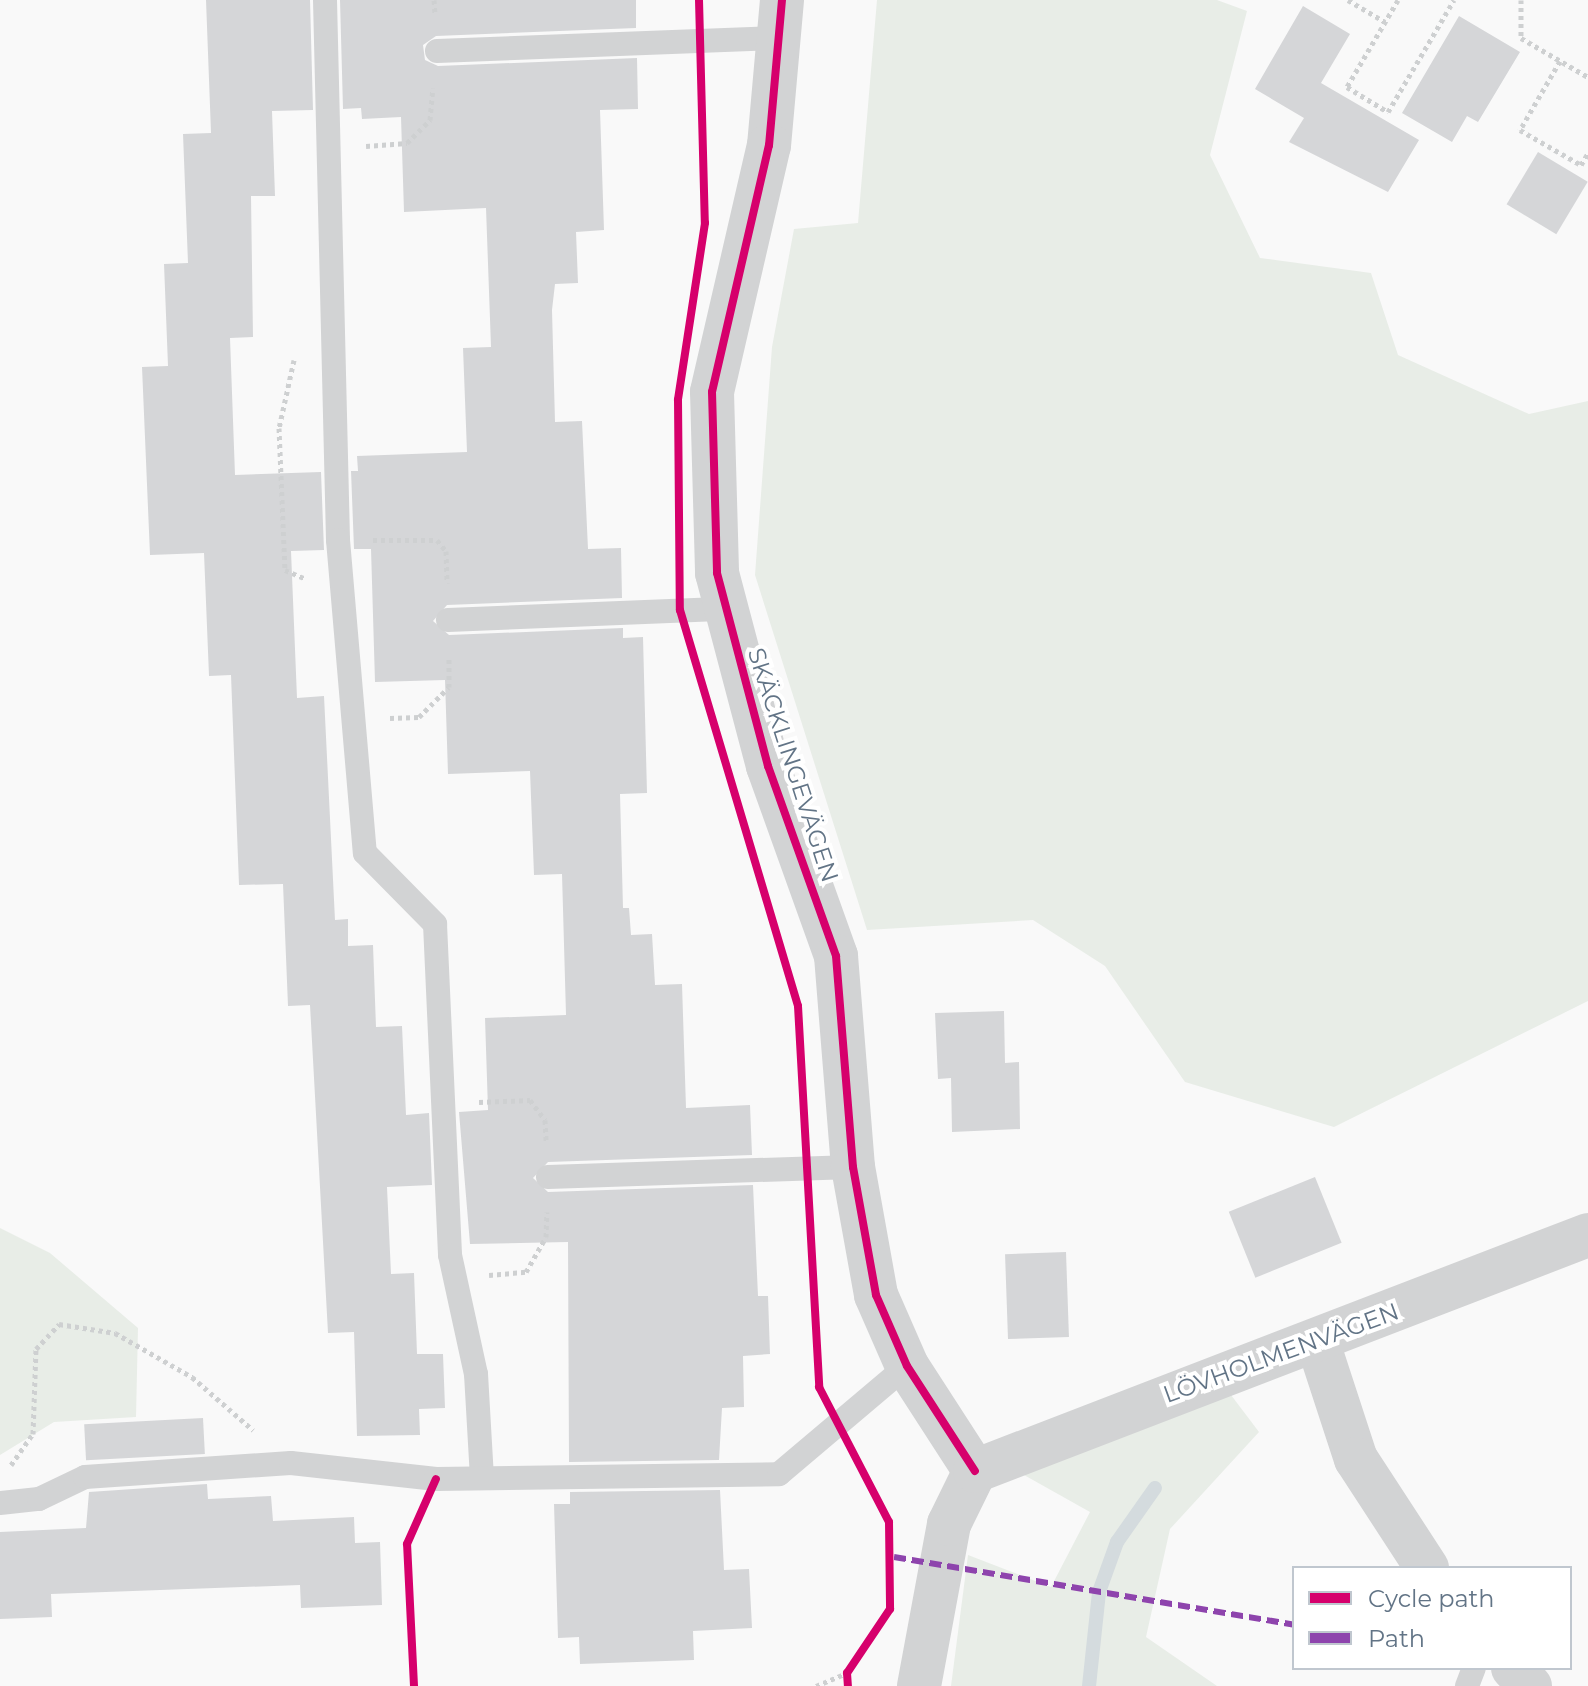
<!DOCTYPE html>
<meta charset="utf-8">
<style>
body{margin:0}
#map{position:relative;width:1588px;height:1686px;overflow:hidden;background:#f9f9f9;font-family:Montserrat,sans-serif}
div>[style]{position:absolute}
.green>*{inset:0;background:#e8ede7}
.stream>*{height:14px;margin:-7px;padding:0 7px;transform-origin:7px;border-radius:7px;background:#d4dbde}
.building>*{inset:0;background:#d5d6d8;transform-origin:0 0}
.path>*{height:5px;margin-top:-2.5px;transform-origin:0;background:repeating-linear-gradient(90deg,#ced0d1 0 4px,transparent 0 8px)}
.lane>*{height:24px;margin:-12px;padding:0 12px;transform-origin:12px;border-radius:12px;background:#d2d3d4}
.street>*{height:44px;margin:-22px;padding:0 22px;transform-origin:22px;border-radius:22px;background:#d2d3d4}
.quiet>*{height:6px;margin-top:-3px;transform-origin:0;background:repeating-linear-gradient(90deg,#8e44ad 0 12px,transparent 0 18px)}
.cycleway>*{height:8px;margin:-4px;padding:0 4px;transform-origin:4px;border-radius:4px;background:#d6006c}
span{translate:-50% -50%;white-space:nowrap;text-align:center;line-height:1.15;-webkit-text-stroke:8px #fff;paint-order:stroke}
.street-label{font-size:24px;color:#627486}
.legend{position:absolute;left:1292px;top:1566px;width:280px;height:104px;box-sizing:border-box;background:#fff;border:2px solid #c0c7cf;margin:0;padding:10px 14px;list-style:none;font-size:24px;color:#627486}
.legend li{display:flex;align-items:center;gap:16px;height:40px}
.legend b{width:40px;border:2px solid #c0c7cf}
</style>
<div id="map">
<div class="green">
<i style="clip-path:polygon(877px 0,1217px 0,1247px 11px,1210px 155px,1260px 258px,1371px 273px,1398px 355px,1529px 414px,1588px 401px,1588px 1001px,1334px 1127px,1185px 1082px,1105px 966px,1033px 920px,867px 930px,755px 575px,772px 347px,794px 229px,858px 223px)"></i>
<i style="clip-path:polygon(0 1228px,50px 1253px,138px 1328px,136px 1417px,54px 1422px,0 1455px)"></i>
<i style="clip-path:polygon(1228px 1391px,1259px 1432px,1170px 1529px,1146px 1637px,1217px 1686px,951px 1686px,968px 1555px,1051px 1587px,1090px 1512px,1015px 1470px)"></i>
</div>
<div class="stream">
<i style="left:1089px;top:1686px;width:95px;rotate:-83.9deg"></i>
<i style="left:1099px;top:1592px;width:53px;rotate:-70.2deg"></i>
<i style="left:1117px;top:1542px;width:66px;rotate:-54.9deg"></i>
</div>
<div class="building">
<i style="clip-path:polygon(206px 0,310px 0,313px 110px,272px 111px,275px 196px,251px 196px,253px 337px,230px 338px,235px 475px,321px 472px,324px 550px,291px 551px,297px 698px,324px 696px,335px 920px,348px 919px,348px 946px,373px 945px,376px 1027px,402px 1026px,406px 1115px,429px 1113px,432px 1185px,387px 1187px,391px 1274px,414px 1273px,417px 1354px,443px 1354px,445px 1408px,419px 1409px,420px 1435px,357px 1436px,354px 1332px,328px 1333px,310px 1005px,288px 1006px,283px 884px,239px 885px,231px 675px,209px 676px,204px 553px,150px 555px,142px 367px,168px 366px,164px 264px,188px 263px,183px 134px,211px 133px)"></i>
<i style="clip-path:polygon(340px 0,636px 0,636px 28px,436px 36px,423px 45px,425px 60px,438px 66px,637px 58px,638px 109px,600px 110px,604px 230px,576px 232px,578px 283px,555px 284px,552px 310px,555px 422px,582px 421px,588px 549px,621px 548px,622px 598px,447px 605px,433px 621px,449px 635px,623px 628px,623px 638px,643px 637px,647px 793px,620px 794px,623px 908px,629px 908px,631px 935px,652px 934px,655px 985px,682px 984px,686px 1108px,750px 1105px,752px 1155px,548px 1162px,533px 1178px,548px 1192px,753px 1185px,758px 1296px,768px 1296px,770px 1354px,743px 1356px,744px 1407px,722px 1408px,719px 1460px,569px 1462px,568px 1242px,470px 1244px,459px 1112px,488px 1110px,485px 1018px,566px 1015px,562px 874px,534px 875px,530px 771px,448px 774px,445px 680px,375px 682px,371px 549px,354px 549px,351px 471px,358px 471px,357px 456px,467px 452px,463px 348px,491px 347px,486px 208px,404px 212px,401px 117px,362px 119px,361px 108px,343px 109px)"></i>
<i style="clip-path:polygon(1303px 6px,1350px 34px,1321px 83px,1419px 140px,1388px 192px,1289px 142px,1304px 118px,1255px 89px)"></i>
<i style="clip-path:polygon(1459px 16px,1520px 52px,1478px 122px,1467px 116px,1452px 142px,1402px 113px)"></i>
<i style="left:1538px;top:152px;width:58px;height:61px;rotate:31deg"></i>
<i style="clip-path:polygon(1004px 1011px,1005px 1063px,1019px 1062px,1020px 1129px,952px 1132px,951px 1078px,938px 1079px,935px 1013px)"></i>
<i style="left:1315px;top:1177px;width:71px;height:93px;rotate:68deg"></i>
<i style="left:1066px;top:1252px;width:85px;height:61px;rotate:88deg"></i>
<i style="left:203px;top:1418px;width:36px;height:119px;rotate:87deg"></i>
<i style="clip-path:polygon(207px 1484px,208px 1499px,271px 1496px,273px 1521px,354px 1517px,355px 1543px,380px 1542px,382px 1605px,301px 1608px,300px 1585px,51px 1594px,52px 1617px,0 1619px,0 1532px,86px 1528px,89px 1492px)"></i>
<i style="clip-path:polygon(720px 1490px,724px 1570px,749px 1569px,752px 1628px,693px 1631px,694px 1660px,580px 1664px,579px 1637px,558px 1638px,554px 1504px,570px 1504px,570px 1492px)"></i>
</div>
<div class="path">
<i style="left:434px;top:0;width:14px;rotate:86deg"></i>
<i style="left:1348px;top:0;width:43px;rotate:30.7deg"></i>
<i style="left:1398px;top:0;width:101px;rotate:120.4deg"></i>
<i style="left:1347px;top:87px;width:48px;rotate:31.4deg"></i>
<i style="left:1388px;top:112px;width:130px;rotate:-59.5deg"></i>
<i style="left:1521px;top:0;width:38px;rotate:90deg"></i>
<i style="left:1521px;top:38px;width:78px;rotate:30.2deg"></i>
<i style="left:1560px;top:61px;width:80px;rotate:120.1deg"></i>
<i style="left:1520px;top:130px;width:70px;rotate:29.8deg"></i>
<i style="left:1581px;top:165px;width:14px;rotate:-60deg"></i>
<i style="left:366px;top:146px;width:41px;rotate:-4.2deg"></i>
<i style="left:407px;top:143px;width:33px;rotate:-45deg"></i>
<i style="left:430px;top:120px;width:32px;rotate:-85deg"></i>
<i style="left:294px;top:360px;width:70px;rotate:102.4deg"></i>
<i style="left:279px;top:428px;width:142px;rotate:87.6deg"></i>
<i style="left:285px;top:570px;width:23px;rotate:23deg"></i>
<i style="left:373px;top:540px;width:64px"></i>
<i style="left:437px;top:540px;width:14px;rotate:51deg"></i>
<i style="left:446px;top:551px;width:32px;rotate:88deg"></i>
<i style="left:390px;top:718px;width:29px;rotate:-2deg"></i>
<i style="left:419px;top:717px;width:42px;rotate:-45deg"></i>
<i style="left:449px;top:687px;width:30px;rotate:-90deg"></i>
<i style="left:479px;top:1102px;width:51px;rotate:-2.2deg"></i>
<i style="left:530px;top:1100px;width:25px;rotate:53deg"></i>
<i style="left:545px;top:1120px;width:22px;rotate:87deg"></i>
<i style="left:489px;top:1275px;width:37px;rotate:-5deg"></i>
<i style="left:526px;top:1272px;width:40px;rotate:-60.3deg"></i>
<i style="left:546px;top:1237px;width:25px;rotate:-88deg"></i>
<i style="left:11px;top:1465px;width:38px;rotate:-55deg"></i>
<i style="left:33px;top:1434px;width:85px;rotate:-88deg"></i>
<i style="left:36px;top:1349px;width:34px;rotate:-47deg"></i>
<i style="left:59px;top:1324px;width:57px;rotate:9.1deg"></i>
<i style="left:115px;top:1333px;width:89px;rotate:29.7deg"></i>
<i style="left:192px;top:1377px;width:81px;rotate:41deg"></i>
<i style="left:816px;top:1686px;width:34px;rotate:-23deg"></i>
</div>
<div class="lane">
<i style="left:325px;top:0;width:540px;rotate:88.62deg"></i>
<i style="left:338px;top:540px;width:314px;rotate:85.1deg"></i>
<i style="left:365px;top:853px;width:100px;rotate:45.4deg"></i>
<i style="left:435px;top:924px;width:331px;rotate:87.4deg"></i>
<i style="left:450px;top:1255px;width:122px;rotate:77.7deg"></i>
<i style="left:476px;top:1374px;width:103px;rotate:86.7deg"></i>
<i style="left:437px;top:51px;width:343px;rotate:-2.2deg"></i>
<i style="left:448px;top:620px;width:278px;rotate:-2.3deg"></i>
<i style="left:548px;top:1177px;width:305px;rotate:-1.9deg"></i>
<i style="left:0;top:1503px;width:39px;rotate:-6deg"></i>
<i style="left:39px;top:1499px;width:51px;rotate:-25.6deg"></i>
<i style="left:85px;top:1477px;width:206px;rotate:-3.9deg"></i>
<i style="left:291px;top:1463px;width:146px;rotate:6.3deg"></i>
<i style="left:436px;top:1479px;width:343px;rotate:-0.8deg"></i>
<i style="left:779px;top:1474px;width:167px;rotate:-40.2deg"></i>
<i style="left:1467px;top:1686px;width:19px;rotate:-69deg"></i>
</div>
<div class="street">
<i style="left:782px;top:0;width:146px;rotate:95.1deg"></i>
<i style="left:769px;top:145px;width:253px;rotate:103deg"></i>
<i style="left:712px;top:392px;width:181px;rotate:88.4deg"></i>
<i style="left:717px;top:573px;width:200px;rotate:75.2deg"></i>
<i style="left:768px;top:766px;width:202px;rotate:70.3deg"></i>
<i style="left:836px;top:956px;width:212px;rotate:85.4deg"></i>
<i style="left:853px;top:1167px;width:130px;rotate:79.8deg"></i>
<i style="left:876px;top:1295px;width:77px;rotate:66.4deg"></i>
<i style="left:907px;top:1366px;width:125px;rotate:57.1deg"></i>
<i style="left:1318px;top:1343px;width:122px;rotate:71.9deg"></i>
<i style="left:1356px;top:1459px;width:130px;rotate:56.9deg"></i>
<i style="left:1513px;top:1668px;width:25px;rotate:47deg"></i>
<i style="left:919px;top:1686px;width:165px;rotate:-79.5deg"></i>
<i style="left:949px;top:1524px;width:59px;rotate:-63.9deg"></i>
<i style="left:975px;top:1471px;width:657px;rotate:-21.06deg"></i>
</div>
<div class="quiet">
<i style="left:894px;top:1557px;width:406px;rotate:9.6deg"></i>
</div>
<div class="cycleway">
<i style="left:699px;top:0;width:223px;rotate:88.5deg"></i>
<i style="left:705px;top:223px;width:179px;rotate:98.7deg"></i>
<i style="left:678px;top:400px;width:210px;rotate:89.5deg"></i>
<i style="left:680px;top:610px;width:413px;rotate:73.4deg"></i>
<i style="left:798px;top:1006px;width:382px;rotate:86.8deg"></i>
<i style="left:819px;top:1387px;width:152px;rotate:62.6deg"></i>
<i style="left:889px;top:1522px;width:87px;rotate:89.3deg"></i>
<i style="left:890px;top:1609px;width:77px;rotate:123.9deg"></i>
<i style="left:847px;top:1673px;width:13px;rotate:86deg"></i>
<i style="left:782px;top:0;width:146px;rotate:95.1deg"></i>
<i style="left:769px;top:145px;width:253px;rotate:103deg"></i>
<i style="left:712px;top:392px;width:181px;rotate:88.4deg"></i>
<i style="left:717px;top:573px;width:200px;rotate:75.2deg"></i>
<i style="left:768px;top:766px;width:202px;rotate:70.3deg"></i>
<i style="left:836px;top:956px;width:212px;rotate:85.4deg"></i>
<i style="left:853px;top:1167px;width:130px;rotate:79.8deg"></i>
<i style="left:876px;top:1295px;width:77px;rotate:66.4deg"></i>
<i style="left:907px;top:1366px;width:125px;rotate:57.1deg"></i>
<i style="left:414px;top:1686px;width:142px;rotate:-92.8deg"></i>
<i style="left:407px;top:1544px;width:71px;rotate:-66deg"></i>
</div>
<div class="street-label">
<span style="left:793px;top:765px;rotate:72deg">SKÄCKLINGEVÄGEN</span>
<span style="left:1281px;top:1353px;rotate:-20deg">LÖVHOLMENVÄGEN</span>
</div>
<ul class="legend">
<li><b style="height:10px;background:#d6006c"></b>Cycle path</li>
<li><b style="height:10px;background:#8e44ad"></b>Path</li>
</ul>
</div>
